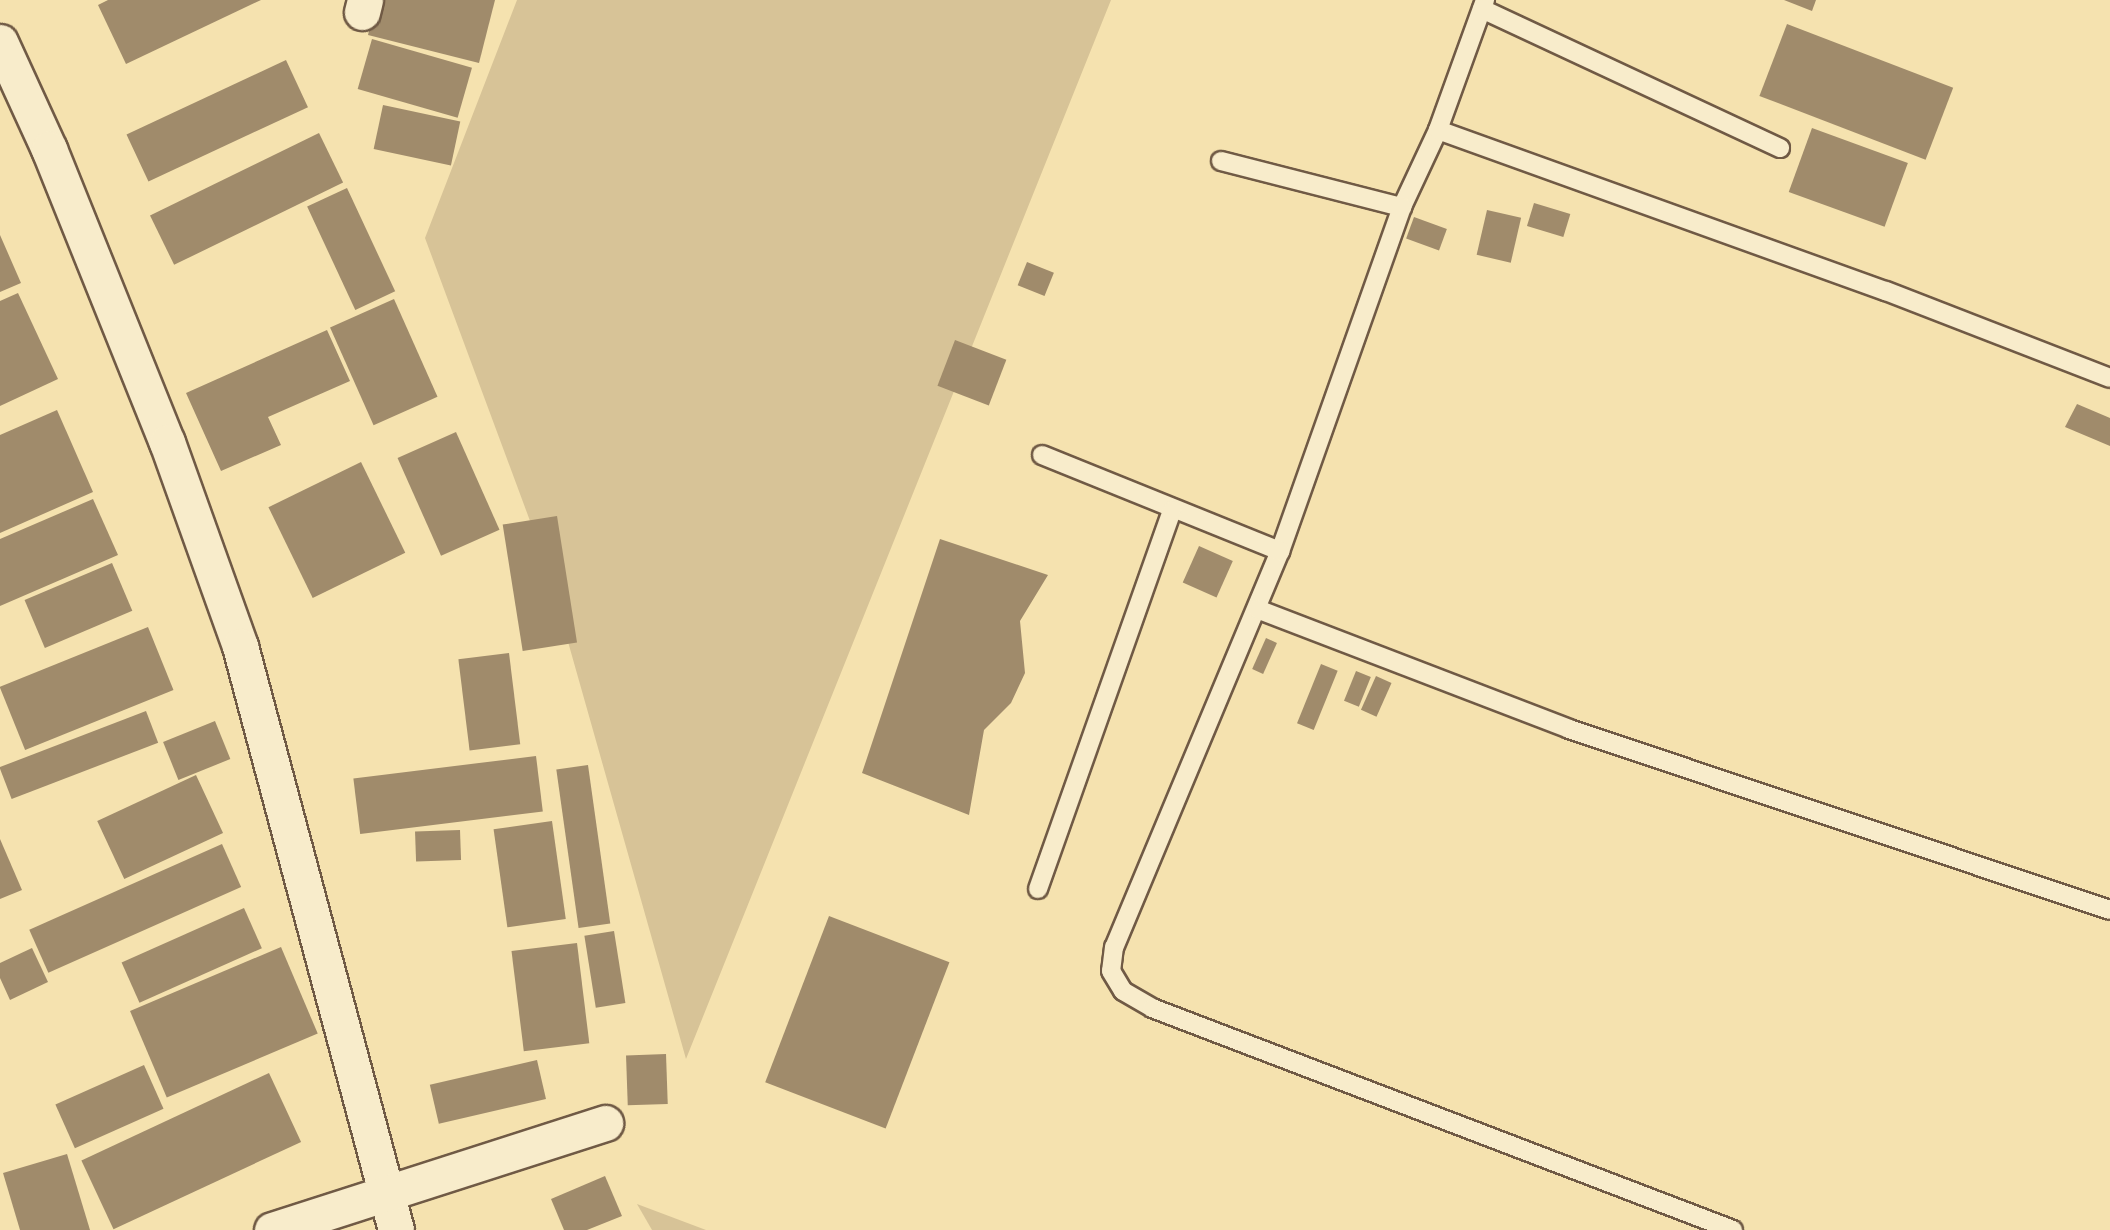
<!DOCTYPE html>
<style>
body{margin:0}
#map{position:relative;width:2110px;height:1230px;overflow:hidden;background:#f5e2af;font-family:"IM FELL French Canon",serif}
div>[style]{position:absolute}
.green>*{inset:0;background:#d7c397}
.building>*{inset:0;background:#a08b6b;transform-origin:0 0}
.roads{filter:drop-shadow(2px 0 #705a45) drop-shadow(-2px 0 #705a45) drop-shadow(0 2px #705a45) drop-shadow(0 -2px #705a45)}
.service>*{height:18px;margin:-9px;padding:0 9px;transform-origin:9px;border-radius:9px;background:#f8eccb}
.minor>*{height:35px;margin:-17.5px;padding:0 17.5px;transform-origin:17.5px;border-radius:17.5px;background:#f8eccb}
span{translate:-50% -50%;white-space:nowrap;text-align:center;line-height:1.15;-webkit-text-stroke:10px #f8eccb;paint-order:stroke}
</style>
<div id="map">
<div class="green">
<i style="clip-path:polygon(517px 0,1111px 0,686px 1059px,546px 564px,425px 238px)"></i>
<i style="clip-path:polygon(637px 1204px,706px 1230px,652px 1230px)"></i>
</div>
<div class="building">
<i style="clip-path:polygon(108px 0,261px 0,126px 64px,98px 5px)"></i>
<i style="clip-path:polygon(376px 0,495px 0,479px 63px,368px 35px)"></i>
<i style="clip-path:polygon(1784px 0,1816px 0,1812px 11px)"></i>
<i style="left:1787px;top:24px;width:178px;height:77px;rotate:21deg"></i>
<i style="left:372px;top:39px;width:104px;height:52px;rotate:16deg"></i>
<i style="left:286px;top:60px;width:52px;height:176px;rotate:65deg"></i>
<i style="left:383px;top:105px;width:79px;height:45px;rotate:12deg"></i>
<i style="left:1812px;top:128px;width:102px;height:68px;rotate:20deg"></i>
<i style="left:319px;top:133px;width:55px;height:188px;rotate:64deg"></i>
<i style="left:347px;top:188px;width:114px;height:44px;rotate:65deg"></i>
<i style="left:1534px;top:203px;width:38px;height:24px;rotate:17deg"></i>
<i style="left:1487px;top:210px;width:35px;height:46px;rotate:13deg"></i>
<i style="left:1414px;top:217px;width:35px;height:23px;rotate:20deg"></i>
<i style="clip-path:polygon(0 235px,21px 283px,0 292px)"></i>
<i style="left:1027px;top:262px;width:29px;height:25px;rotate:22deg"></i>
<i style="clip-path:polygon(18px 293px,58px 379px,0 406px,0 301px)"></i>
<i style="left:394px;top:299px;width:107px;height:70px;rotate:66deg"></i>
<i style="clip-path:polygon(327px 330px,350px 381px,268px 417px,281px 445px,221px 471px,186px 393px)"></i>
<i style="left:955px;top:340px;width:55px;height:49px;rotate:21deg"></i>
<i style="clip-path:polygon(2077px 404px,2110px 418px,2110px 446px,2065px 427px)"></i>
<i style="clip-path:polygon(57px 410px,93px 492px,0 533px,0 435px)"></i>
<i style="left:456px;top:432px;width:107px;height:64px;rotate:66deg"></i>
<i style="left:361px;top:462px;width:101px;height:103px;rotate:64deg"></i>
<i style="clip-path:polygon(93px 499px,118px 555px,0 606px,0 539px)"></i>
<i style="left:557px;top:516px;width:128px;height:55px;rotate:81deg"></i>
<i style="clip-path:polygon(940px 539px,1048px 575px,1020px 621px,1025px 673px,1011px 703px,984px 730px,969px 815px,862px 773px)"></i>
<i style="left:1199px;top:546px;width:37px;height:40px;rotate:24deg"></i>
<i style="left:112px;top:563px;width:52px;height:95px;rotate:67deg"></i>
<i style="left:148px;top:627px;width:68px;height:160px;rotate:68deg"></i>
<i style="left:1266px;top:638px;width:12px;height:34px;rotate:24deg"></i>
<i style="left:509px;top:653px;width:92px;height:51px;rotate:83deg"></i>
<i style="left:1321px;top:664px;width:18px;height:64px;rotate:22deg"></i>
<i style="left:1356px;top:671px;width:16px;height:32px;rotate:22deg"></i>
<i style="left:1376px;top:676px;width:17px;height:37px;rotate:24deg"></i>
<i style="left:146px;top:711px;width:34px;height:157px;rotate:69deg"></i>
<i style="left:215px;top:721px;width:41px;height:56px;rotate:68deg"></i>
<i style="left:536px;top:756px;width:56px;height:184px;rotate:83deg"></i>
<i style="left:588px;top:765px;width:160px;height:32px;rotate:82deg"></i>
<i style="left:196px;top:775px;width:64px;height:109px;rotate:65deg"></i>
<i style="left:552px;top:821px;width:99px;height:59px;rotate:82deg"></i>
<i style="left:460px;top:830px;width:30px;height:45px;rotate:88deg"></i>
<i style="clip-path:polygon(0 839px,22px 890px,0 899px)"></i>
<i style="left:222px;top:844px;width:47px;height:211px;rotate:66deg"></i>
<i style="left:244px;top:908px;width:44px;height:134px;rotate:66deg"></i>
<i style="left:829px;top:916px;width:129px;height:178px;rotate:21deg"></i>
<i style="left:614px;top:931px;width:73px;height:30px;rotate:81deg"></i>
<i style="left:577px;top:943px;width:101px;height:66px;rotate:83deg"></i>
<i style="left:281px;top:947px;width:94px;height:164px;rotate:67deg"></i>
<i style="clip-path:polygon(32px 948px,48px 982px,10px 1000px,0 978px,0 963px)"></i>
<i style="left:666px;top:1054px;width:50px;height:40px;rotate:88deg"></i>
<i style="left:537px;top:1060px;width:40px;height:110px;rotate:77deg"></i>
<i style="left:144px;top:1065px;width:48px;height:97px;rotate:66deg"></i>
<i style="left:269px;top:1073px;width:76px;height:207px;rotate:65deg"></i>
<i style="clip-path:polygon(67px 1154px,90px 1230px,20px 1230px,3px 1173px)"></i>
<i style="clip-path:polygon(605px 1176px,622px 1216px,587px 1230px,564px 1230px,551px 1199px)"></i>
</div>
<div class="roads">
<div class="service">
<i style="left:1485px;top:0;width:138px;rotate:109.9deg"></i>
<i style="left:1438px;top:130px;width:85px;rotate:115.1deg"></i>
<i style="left:1402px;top:207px;width:365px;rotate:109.5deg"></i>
<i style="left:1280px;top:551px;width:429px;rotate:112.7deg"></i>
<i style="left:1114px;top:947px;width:24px;rotate:97deg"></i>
<i style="left:1111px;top:971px;width:23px;rotate:59deg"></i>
<i style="left:1123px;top:991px;width:34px;rotate:30deg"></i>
<i style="left:1152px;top:1008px;width:622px;rotate:20.91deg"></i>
<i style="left:1482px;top:9px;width:329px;rotate:25deg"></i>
<i style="left:1438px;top:130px;width:476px;rotate:19.8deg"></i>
<i style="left:1886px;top:291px;width:240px;rotate:21.2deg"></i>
<i style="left:1221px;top:161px;width:187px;rotate:14.3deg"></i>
<i style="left:1042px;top:455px;width:257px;rotate:22deg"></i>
<i style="left:1257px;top:609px;width:334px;rotate:21deg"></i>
<i style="left:1569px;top:729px;width:570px;rotate:18.5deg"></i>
<i style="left:1038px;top:889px;width:402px;rotate:-70.5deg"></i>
</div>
<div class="minor">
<i style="left:362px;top:12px;width:12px;rotate:-76deg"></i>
<i style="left:0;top:42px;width:118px;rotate:65.4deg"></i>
<i style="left:49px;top:149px;width:316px;rotate:68.1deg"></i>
<i style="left:167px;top:442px;width:217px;rotate:70.3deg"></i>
<i style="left:240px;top:646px;width:604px;rotate:75.04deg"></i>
<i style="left:272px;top:1230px;width:350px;rotate:-17.8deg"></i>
</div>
</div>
</div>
